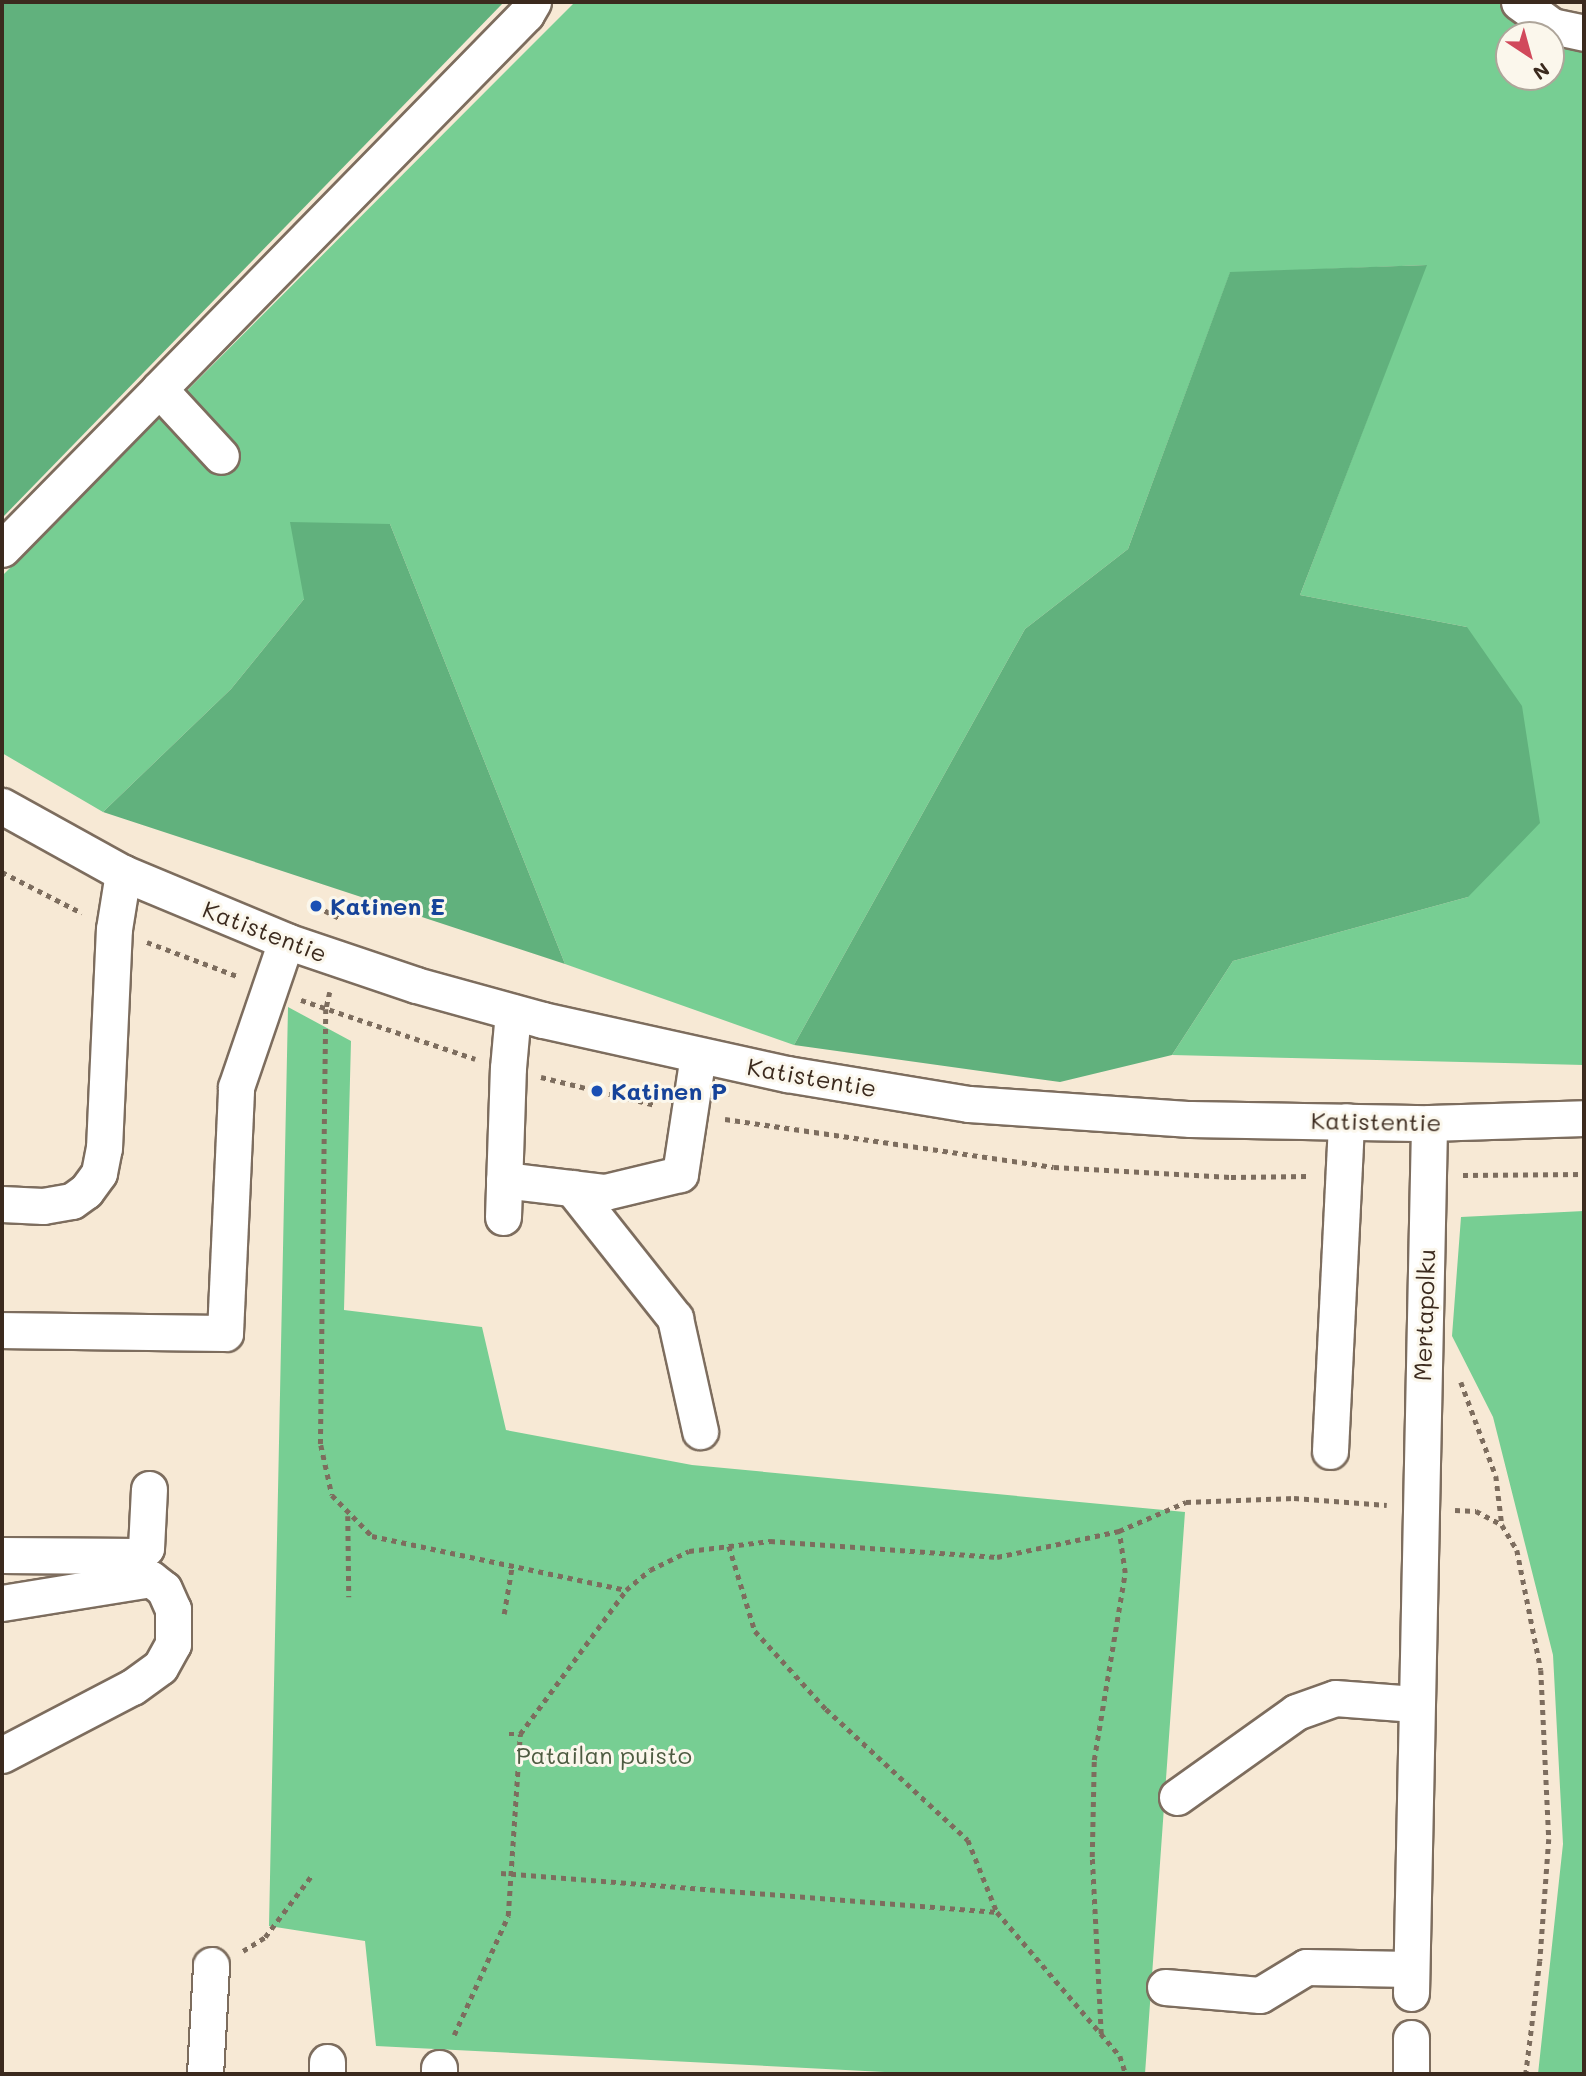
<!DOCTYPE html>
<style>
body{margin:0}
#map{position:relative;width:1586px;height:2076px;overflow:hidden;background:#f7e9d5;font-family:Mali,sans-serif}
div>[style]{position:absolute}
.green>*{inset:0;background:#77ce93}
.forest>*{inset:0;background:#61b17d}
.path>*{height:4.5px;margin-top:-2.25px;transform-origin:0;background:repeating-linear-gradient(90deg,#7d6d5e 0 5px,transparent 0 10px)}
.roads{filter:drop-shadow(2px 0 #7d6d5e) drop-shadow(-2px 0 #7d6d5e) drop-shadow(0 2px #7d6d5e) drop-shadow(0 -2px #7d6d5e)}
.minor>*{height:35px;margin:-17.5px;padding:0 17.5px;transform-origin:17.5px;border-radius:17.5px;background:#fff}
.dots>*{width:19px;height:19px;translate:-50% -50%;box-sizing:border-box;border:4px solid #fbf7ec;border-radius:50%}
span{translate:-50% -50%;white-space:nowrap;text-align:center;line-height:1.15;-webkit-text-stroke:6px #fbf7ec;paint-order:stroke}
.transit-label{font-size:24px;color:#164399;font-weight:700}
.left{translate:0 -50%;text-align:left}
.street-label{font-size:24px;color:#3b2a1e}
.park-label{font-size:24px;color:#4d5b41}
.frame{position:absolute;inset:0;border:4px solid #3b2a1e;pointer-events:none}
.north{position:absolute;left:1495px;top:21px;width:70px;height:70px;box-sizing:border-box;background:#fbf7ec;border:2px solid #aea59a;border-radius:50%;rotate:144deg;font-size:19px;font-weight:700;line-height:28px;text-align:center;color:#3b2a1e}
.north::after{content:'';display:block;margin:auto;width:24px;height:32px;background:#d1495b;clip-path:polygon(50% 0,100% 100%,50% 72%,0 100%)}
</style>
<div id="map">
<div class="green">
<i style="clip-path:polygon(575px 2px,1498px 2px,1538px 35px,1509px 35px,1509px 77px,1551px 77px,1551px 41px,1584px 50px,1584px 1065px,1172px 1055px,1233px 961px,1468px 897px,1467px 627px,1300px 595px,1426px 265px,1230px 273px,1128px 549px,1025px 629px,794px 1045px,565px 964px,390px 524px,304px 599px,231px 689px,103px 812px,2px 753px,2px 576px)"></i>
<i style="clip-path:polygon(288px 1007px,351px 1041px,344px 1310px,482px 1327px,506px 1430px,692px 1465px,1185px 1512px,1145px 2074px,924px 2074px,376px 2046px,365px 1941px,269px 1926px)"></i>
<i style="clip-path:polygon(1584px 1211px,1584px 2074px,1538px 2074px,1563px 1844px,1553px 1655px,1493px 1417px,1452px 1336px,1461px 1217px)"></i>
</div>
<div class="forest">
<i style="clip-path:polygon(2px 2px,504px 2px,2px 518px)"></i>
<i style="clip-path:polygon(1427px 265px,1300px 595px,1467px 627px,1522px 706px,1540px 823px,1468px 897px,1233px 961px,1172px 1055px,1060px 1082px,794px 1045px,1025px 629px,1128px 549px,1230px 272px)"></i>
<i style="clip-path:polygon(290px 522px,390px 524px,565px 964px,103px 812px,231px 689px,304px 599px)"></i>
</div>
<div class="path">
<i style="left:2px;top:872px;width:90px;rotate:27.1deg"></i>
<i style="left:316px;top:906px;width:28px;rotate:27deg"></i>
<i style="left:147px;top:942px;width:96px;rotate:20.7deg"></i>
<i style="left:330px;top:992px;width:17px;rotate:103deg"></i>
<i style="left:326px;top:1009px;width:436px;rotate:90.7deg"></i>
<i style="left:321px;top:1445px;width:51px;rotate:77.6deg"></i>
<i style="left:332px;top:1495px;width:57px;rotate:45.7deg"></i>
<i style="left:372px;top:1536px;width:260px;rotate:12deg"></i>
<i style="left:301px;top:1000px;width:184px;rotate:18.7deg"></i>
<i style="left:541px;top:1077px;width:117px;rotate:13.8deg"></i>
<i style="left:725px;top:1119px;width:332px;rotate:8.3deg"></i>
<i style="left:1054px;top:1167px;width:177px;rotate:3.2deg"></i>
<i style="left:1231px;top:1177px;width:77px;rotate:-0.7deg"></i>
<i style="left:1463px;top:1175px;width:121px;rotate:-0.5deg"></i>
<i style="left:1461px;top:1382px;width:100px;rotate:69.6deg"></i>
<i style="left:1496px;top:1476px;width:49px;rotate:83deg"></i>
<i style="left:1455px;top:1510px;width:21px;rotate:3deg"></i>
<i style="left:1476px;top:1511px;width:30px;rotate:28deg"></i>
<i style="left:1502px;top:1525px;width:29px;rotate:59deg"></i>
<i style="left:1517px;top:1550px;width:122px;rotate:78.7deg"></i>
<i style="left:1541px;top:1670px;width:169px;rotate:87.3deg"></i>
<i style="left:1549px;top:1839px;width:122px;rotate:94.2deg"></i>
<i style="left:1540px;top:1961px;width:114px;rotate:97.1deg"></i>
<i style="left:348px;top:1516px;width:81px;rotate:89.3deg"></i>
<i style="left:729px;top:1546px;width:89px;rotate:73deg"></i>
<i style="left:755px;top:1631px;width:105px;rotate:47.7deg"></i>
<i style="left:826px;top:1709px;width:193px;rotate:42.7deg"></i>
<i style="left:968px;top:1840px;width:78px;rotate:68.1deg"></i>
<i style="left:997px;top:1912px;width:189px;rotate:49.5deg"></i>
<i style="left:1120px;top:2056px;width:19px;rotate:72deg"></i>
<i style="left:504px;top:1614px;width:49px;rotate:-80.5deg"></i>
<i style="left:509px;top:1734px;width:11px"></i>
<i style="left:501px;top:1873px;width:498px;rotate:4.5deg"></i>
<i style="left:243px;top:1951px;width:26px;rotate:-32deg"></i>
<i style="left:265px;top:1937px;width:78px;rotate:-52.8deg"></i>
<i style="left:1101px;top:2034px;width:177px;rotate:-92.9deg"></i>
<i style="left:1092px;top:1857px;width:97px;rotate:-88.8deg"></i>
<i style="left:1094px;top:1760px;width:190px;rotate:-80.6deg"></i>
<i style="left:1125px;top:1573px;width:42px;rotate:-98.1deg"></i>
<i style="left:454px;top:2035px;width:131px;rotate:-65.6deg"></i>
<i style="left:508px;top:1916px;width:182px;rotate:-86.2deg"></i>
<i style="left:520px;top:1734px;width:179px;rotate:-53.6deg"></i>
<i style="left:626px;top:1590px;width:31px;rotate:-40deg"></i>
<i style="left:650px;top:1570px;width:43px;rotate:-26deg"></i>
<i style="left:689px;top:1551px;width:82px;rotate:-7deg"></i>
<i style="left:770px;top:1541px;width:228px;rotate:4deg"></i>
<i style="left:997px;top:1557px;width:125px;rotate:-12deg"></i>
<i style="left:1119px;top:1531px;width:73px;rotate:-23.4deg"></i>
<i style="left:1186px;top:1502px;width:108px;rotate:-2.1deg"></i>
<i style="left:1294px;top:1498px;width:93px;rotate:4.3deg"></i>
</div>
<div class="roads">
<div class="minor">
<i style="left:1519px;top:2px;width:41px;rotate:36deg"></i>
<i style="left:1552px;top:26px;width:33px;rotate:12deg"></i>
<i style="left:159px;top:389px;width:525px;rotate:-45.62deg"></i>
<i style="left:526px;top:14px;width:14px;rotate:-60deg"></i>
<i style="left:2px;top:549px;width:224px;rotate:-45.5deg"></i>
<i style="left:159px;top:389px;width:91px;rotate:47.2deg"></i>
<i style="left:2px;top:806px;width:138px;rotate:29deg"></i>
<i style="left:123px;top:873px;width:177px;rotate:22.6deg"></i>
<i style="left:286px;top:941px;width:137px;rotate:18.7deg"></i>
<i style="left:416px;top:985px;width:132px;rotate:15.4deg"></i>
<i style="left:543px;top:1020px;width:250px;rotate:12.5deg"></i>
<i style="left:787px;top:1074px;width:184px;rotate:9.4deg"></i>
<i style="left:969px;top:1104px;width:222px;rotate:3.9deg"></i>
<i style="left:1190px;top:1119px;width:239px;rotate:1deg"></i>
<i style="left:1429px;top:1123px;width:155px;rotate:-1.8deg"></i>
<i style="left:504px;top:1180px;width:102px;rotate:6.8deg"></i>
<i style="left:605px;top:1192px;width:77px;rotate:-13.5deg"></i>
<i style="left:680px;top:1174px;width:120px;rotate:-81.4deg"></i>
<i style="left:572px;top:1188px;width:166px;rotate:51.6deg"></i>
<i style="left:675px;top:1318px;width:116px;rotate:77.5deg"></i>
<i style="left:2px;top:1204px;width:41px;rotate:2.8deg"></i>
<i style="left:43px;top:1206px;width:29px;rotate:-10deg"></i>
<i style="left:72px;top:1201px;width:17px;rotate:-36deg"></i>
<i style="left:86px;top:1191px;width:22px;rotate:-54deg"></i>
<i style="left:99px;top:1173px;width:25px;rotate:-79deg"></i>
<i style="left:104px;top:1148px;width:219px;rotate:-87.4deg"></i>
<i style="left:114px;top:929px;width:57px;rotate:-80.9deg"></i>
<i style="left:503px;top:1217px;width:149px;rotate:-88.1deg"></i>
<i style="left:508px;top:1068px;width:56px;rotate:-84.9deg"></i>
<i style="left:2px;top:1330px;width:223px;rotate:0.8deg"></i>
<i style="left:225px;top:1333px;width:246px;rotate:-87.4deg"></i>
<i style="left:236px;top:1087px;width:154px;rotate:-71.1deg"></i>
<i style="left:1330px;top:1451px;width:330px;rotate:-87.2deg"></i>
<i style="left:2px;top:1555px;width:135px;rotate:0.4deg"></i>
<i style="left:137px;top:1556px;width:12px;rotate:-42deg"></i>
<i style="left:146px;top:1548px;width:59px;rotate:-87.1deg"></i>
<i style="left:2px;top:1603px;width:151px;rotate:-9.2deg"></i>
<i style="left:151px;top:1579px;width:16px;rotate:38deg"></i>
<i style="left:164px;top:1589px;width:22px;rotate:66deg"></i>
<i style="left:173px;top:1609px;width:35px;rotate:90deg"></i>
<i style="left:173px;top:1644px;width:26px;rotate:119deg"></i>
<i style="left:160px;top:1667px;width:34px;rotate:144deg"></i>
<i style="left:132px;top:1687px;width:147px;rotate:152.4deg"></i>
<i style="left:1177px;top:1797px;width:146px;rotate:-35.5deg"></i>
<i style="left:1296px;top:1712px;width:41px;rotate:-19.7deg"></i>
<i style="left:1335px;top:1698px;width:80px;rotate:4.3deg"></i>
<i style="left:1165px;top:1987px;width:95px;rotate:4.8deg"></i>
<i style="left:1260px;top:1995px;width:54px;rotate:-31.3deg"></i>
<i style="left:1306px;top:1967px;width:104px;rotate:1.1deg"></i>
<i style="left:1411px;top:1993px;width:870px;rotate:-88.81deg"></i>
<i style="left:1411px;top:2038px;width:36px;rotate:90deg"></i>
<i style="left:205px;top:2074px;width:109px;rotate:-86.8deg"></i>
<i style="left:327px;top:2074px;width:12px;rotate:-90deg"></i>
<i style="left:439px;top:2074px;width:6px;rotate:-90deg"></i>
</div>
</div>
<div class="dots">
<i style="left:316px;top:906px;background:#1a4fb4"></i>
<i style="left:597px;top:1091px;background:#1a4fb4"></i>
</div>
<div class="transit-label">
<span class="left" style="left:330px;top:906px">Katinen E</span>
<span class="left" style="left:611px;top:1091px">Katinen P</span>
</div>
<div class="street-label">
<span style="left:265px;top:931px;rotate:21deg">Katistentie</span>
<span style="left:812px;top:1077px;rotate:10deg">Katistentie</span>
<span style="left:1376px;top:1121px;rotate:1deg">Katistentie</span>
<span style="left:1424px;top:1315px;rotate:-88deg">Mertapolku</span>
</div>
<div class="park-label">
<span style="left:604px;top:1755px">Patailan puisto</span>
</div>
<div class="frame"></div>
<div class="north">N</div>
</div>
